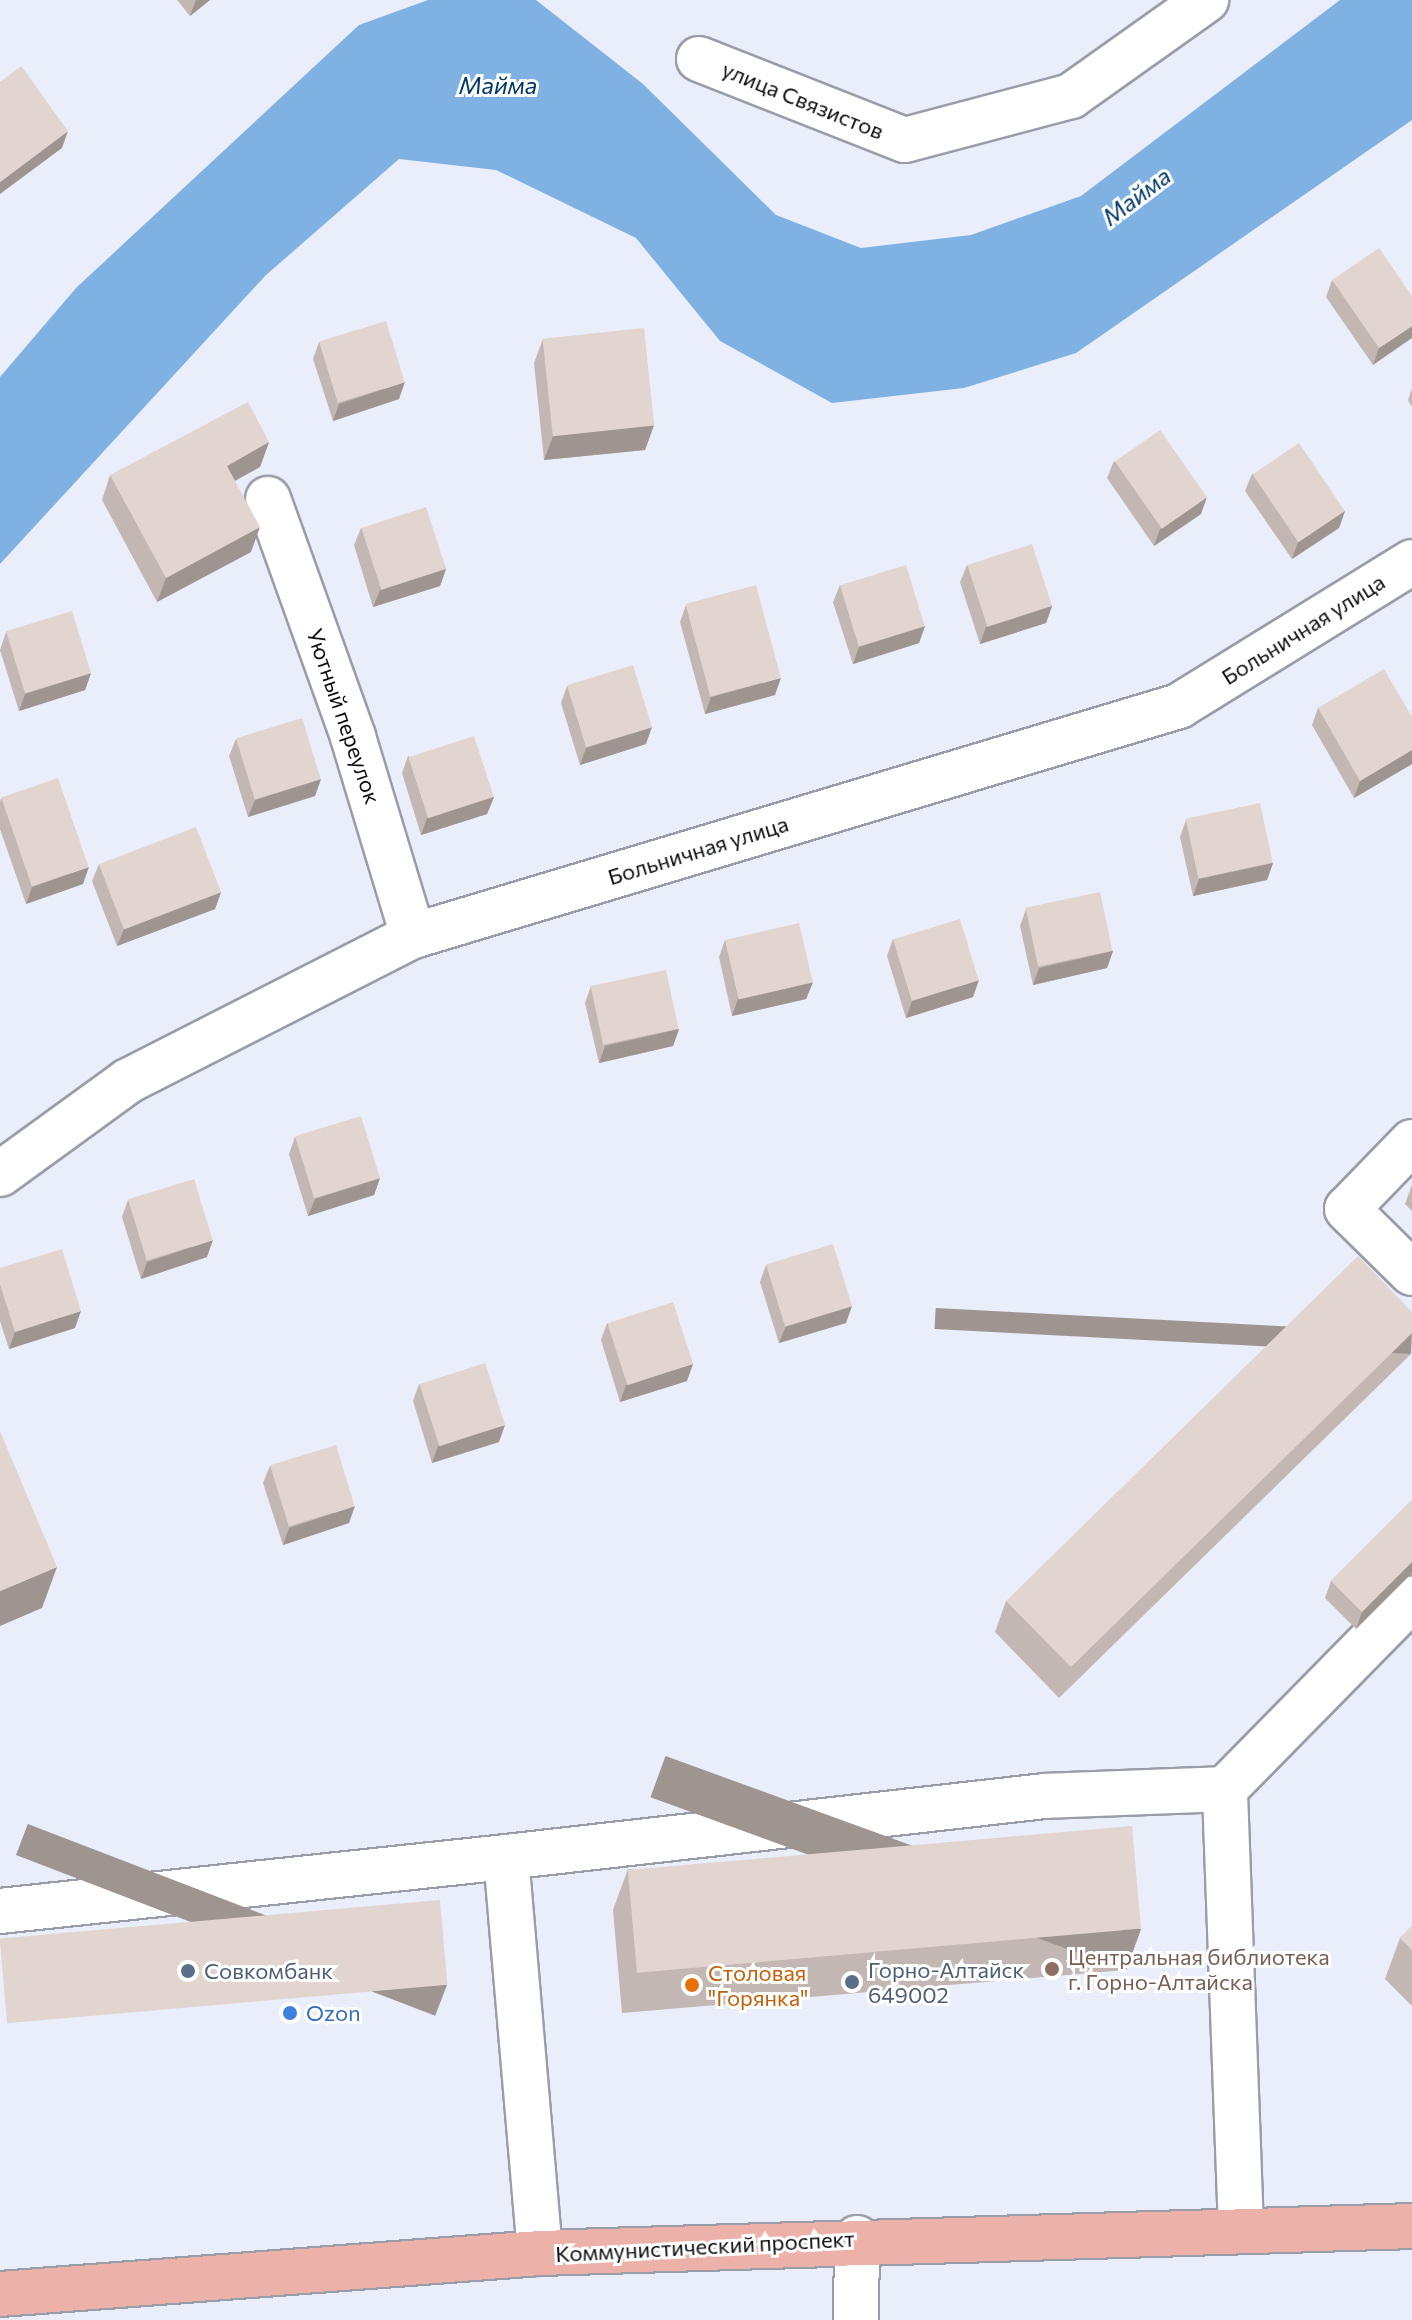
<!DOCTYPE html>
<meta charset="utf-8">
<style>
body{margin:0}
#map{position:relative;width:1412px;height:2320px;overflow:hidden;background:#e9eefa;font-family:Commissioner,sans-serif}
div>[style]{position:absolute}
.water>*{inset:0;background:#80b1e3}
.roads{filter:drop-shadow(2px 0 #989da7) drop-shadow(-2px 0 #989da7) drop-shadow(0 2px #989da7) drop-shadow(0 -2px #989da7)}
.minor>*{height:44px;margin:-22px;padding:0 22px;transform-origin:22px;border-radius:22px;background:#fff}
.major>*{height:44px;margin:-22px;padding:0 22px;transform-origin:22px;border-radius:22px;background:#ecb2a9}
.wall>*{inset:0;background:#c2b7b2}
.shaded-wall>*{inset:0;background:#9e9591;transform-origin:0 0}
.building>*{inset:0;background:#e2d5cf;transform-origin:0 0}
.dots>*{width:22px;height:22px;translate:-50% -50%;box-sizing:border-box;border:4px solid #fff;border-radius:50%}
span{translate:-50% -50%;white-space:nowrap;text-align:center;line-height:1.15;-webkit-text-stroke:6px #fff;paint-order:stroke}
.street-label{font-size:22px;color:#0a0c0f}
.education-label{font-size:22px;color:#785e54}
.left{translate:0 -50%;text-align:left}
.service-label{font-size:22px;color:#4e5e75}
.food-label{font-size:22px;color:#c56008}
.shop-label{font-size:22px;color:#366cbe}
.water-label{font-size:24px;color:#003966;font-style:italic}
</style>
<div id="map">
<div class="water">
<i style="clip-path:polygon(428px 0,536px 0,643px 84px,776px 215px,861px 248px,971px 235px,1081px 196px,1340px 0,1412px 0,1412px 120px,1076px 353px,964px 388px,832px 403px,720px 341px,636px 238px,496px 170px,399px 159px,265px 276px,0 564px,0 377px,76px 288px,359px 25px)"></i>
</div>
<div class="roads">
<div class="minor">
<i style="left:699px;top:59px;width:221px;rotate:21.5deg"></i>
<i style="left:905px;top:140px;width:172px;rotate:-14.8deg"></i>
<i style="left:1071px;top:96px;width:166px;rotate:-35.4deg"></i>
<i style="left:268px;top:499px;width:253px;rotate:70.3deg"></i>
<i style="left:353px;top:737px;width:208px;rotate:73.2deg"></i>
<i style="left:1412px;top:1142px;width:93px;rotate:134.1deg"></i>
<i style="left:1347px;top:1209px;width:91px;rotate:44.6deg"></i>
<i style="left:0;top:1174px;width:158px;rotate:-36deg"></i>
<i style="left:128px;top:1081px;width:320px;rotate:-27deg"></i>
<i style="left:413px;top:936px;width:800px;rotate:-16.71deg"></i>
<i style="left:1179px;top:706px;width:274px;rotate:-31.7deg"></i>
<i style="left:0;top:1911px;width:509px;rotate:-6.09deg"></i>
<i style="left:1241px;top:2229px;width:440px;rotate:-92.1deg"></i>
<i style="left:1225px;top:1789px;width:267px;rotate:-45.5deg"></i>
<i style="left:540px;top:2253px;width:397px;rotate:-94.9deg"></i>
<i style="left:506px;top:1857px;width:542px;rotate:-6.46deg"></i>
<i style="left:1045px;top:1796px;width:180px;rotate:-2.2deg"></i>
<i style="left:856px;top:2320px;width:82px;rotate:-89.3deg"></i>
</div>
<div class="major">
<i style="left:0;top:2294px;width:542px;rotate:-4.34deg"></i>
<i style="left:540px;top:2253px;width:872px;rotate:-1.77deg"></i>
</div>
</div>
<div class="wall">
<i style="clip-path:polygon(177px 0,210px 0,190px 16px)"></i>
<i style="clip-path:polygon(1332px 280px,1412px 296px,1373px 365px,1326px 297px)"></i>
<i style="clip-path:polygon(543px 339px,654px 425px,645px 450px,544px 460px,534px 363px)"></i>
<i style="clip-path:polygon(319px 342px,399px 399px,333px 421px,313px 359px)"></i>
<i style="clip-path:polygon(1412px 388px,1412px 407px,1408px 400px)"></i>
<i style="clip-path:polygon(269px 442px,260px 467px,235px 481px,251px 552px,157px 602px,102px 500px,110px 475px)"></i>
<i style="clip-path:polygon(1114px 461px,1201px 514px,1154px 546px,1107px 478px)"></i>
<i style="clip-path:polygon(1252px 474px,1345px 511px,1339px 528px,1292px 559px,1245px 491px)"></i>
<i style="clip-path:polygon(361px 528px,446px 569px,440px 586px,373px 607px,354px 545px)"></i>
<i style="clip-path:polygon(967px 565px,1052px 606px,1046px 623px,980px 644px,960px 582px)"></i>
<i style="clip-path:polygon(840px 585px,925px 626px,919px 643px,853px 664px,833px 602px)"></i>
<i style="clip-path:polygon(686px 605px,775px 695px,705px 714px,680px 622px)"></i>
<i style="clip-path:polygon(6px 632px,91px 673px,85px 690px,19px 711px,0 650px)"></i>
<i style="clip-path:polygon(567px 686px,646px 744px,580px 765px,561px 703px)"></i>
<i style="clip-path:polygon(1318px 708px,1412px 717px,1412px 764px,1354px 798px,1312px 725px)"></i>
<i style="clip-path:polygon(236px 739px,321px 779px,315px 796px,248px 817px,229px 756px)"></i>
<i style="clip-path:polygon(408px 756px,494px 797px,487px 814px,421px 835px,402px 773px)"></i>
<i style="clip-path:polygon(1px 798px,83px 884px,26px 904px,0 829px,0 802px)"></i>
<i style="clip-path:polygon(1186px 820px,1273px 863px,1267px 880px,1193px 896px,1180px 837px)"></i>
<i style="clip-path:polygon(99px 864px,221px 892px,215px 909px,117px 946px,92px 881px)"></i>
<i style="clip-path:polygon(1026px 909px,1113px 951px,1107px 968px,1033px 985px,1020px 926px)"></i>
<i style="clip-path:polygon(893px 939px,973px 997px,906px 1018px,887px 956px)"></i>
<i style="clip-path:polygon(725px 940px,813px 982px,806px 999px,732px 1016px,719px 957px)"></i>
<i style="clip-path:polygon(591px 986px,679px 1029px,673px 1046px,599px 1063px,585px 1003px)"></i>
<i style="clip-path:polygon(295px 1137px,380px 1178px,374px 1195px,308px 1216px,289px 1154px)"></i>
<i style="clip-path:polygon(1412px 1185px,1412px 1211px,1405px 1204px)"></i>
<i style="clip-path:polygon(128px 1200px,207px 1257px,141px 1279px,122px 1217px)"></i>
<i style="clip-path:polygon(766px 1265px,846px 1323px,779px 1343px,760px 1282px)"></i>
<i style="clip-path:polygon(0 1268px,75px 1328px,9px 1349px,0 1321px)"></i>
<i style="clip-path:polygon(1412px 1312px,1411px 1354px,1059px 1698px,995px 1632px,1006px 1601px)"></i>
<i style="clip-path:polygon(607px 1323px,687px 1381px,620px 1402px,601px 1340px)"></i>
<i style="clip-path:polygon(419px 1384px,499px 1442px,432px 1463px,413px 1401px)"></i>
<i style="clip-path:polygon(270px 1466px,349px 1523px,283px 1545px,263px 1483px)"></i>
<i style="clip-path:polygon(1412px 1500px,1412px 1573px,1356px 1629px,1325px 1598px,1331px 1581px)"></i>
<i style="clip-path:polygon(628px 1869px,1141px 1929px,1126px 1970px,622px 2013px,613px 1910px)"></i>
<i style="clip-path:polygon(1412px 1926px,1412px 2006px,1385px 1979px,1400px 1938px)"></i>
</div>
<div class="shaded-wall">
<i style="clip-path:polygon(196px 0,210px 0,190px 16px)"></i>
<i style="clip-path:polygon(68px 131px,62px 148px,0 194px,0 182px)"></i>
<i style="clip-path:polygon(1412px 326px,1412px 338px,1373px 365px,1379px 348px)"></i>
<i style="clip-path:polygon(405px 382px,399px 399px,333px 421px,339px 404px)"></i>
<i style="clip-path:polygon(654px 425px,645px 450px,544px 460px,553px 436px)"></i>
<i style="clip-path:polygon(269px 442px,260px 467px,218px 490px,227px 466px)"></i>
<i style="clip-path:polygon(1207px 497px,1201px 514px,1154px 546px,1160px 529px)"></i>
<i style="clip-path:polygon(1345px 511px,1339px 528px,1292px 559px,1298px 542px)"></i>
<i style="clip-path:polygon(260px 527px,251px 552px,157px 602px,166px 578px)"></i>
<i style="clip-path:polygon(446px 569px,440px 586px,373px 607px,380px 590px)"></i>
<i style="clip-path:polygon(1052px 606px,1046px 623px,980px 644px,986px 627px)"></i>
<i style="clip-path:polygon(925px 626px,919px 643px,853px 664px,859px 647px)"></i>
<i style="clip-path:polygon(91px 673px,85px 690px,19px 711px,25px 694px)"></i>
<i style="clip-path:polygon(781px 678px,775px 695px,705px 714px,711px 697px)"></i>
<i style="clip-path:polygon(652px 727px,646px 744px,580px 765px,586px 748px)"></i>
<i style="clip-path:polygon(1412px 750px,1412px 764px,1354px 798px,1360px 781px)"></i>
<i style="clip-path:polygon(321px 779px,315px 796px,248px 817px,255px 800px)"></i>
<i style="clip-path:polygon(494px 797px,487px 814px,421px 835px,427px 818px)"></i>
<i style="clip-path:polygon(1273px 863px,1267px 880px,1193px 896px,1199px 879px)"></i>
<i style="clip-path:polygon(89px 867px,83px 884px,26px 904px,32px 887px)"></i>
<i style="clip-path:polygon(221px 892px,215px 909px,117px 946px,124px 929px)"></i>
<i style="clip-path:polygon(1113px 951px,1107px 968px,1033px 985px,1039px 968px)"></i>
<i style="clip-path:polygon(979px 980px,973px 997px,906px 1018px,912px 1001px)"></i>
<i style="clip-path:polygon(813px 982px,806px 999px,732px 1016px,738px 999px)"></i>
<i style="clip-path:polygon(679px 1029px,673px 1046px,599px 1063px,605px 1046px)"></i>
<i style="clip-path:polygon(380px 1178px,374px 1195px,308px 1216px,315px 1199px)"></i>
<i style="clip-path:polygon(213px 1240px,207px 1257px,141px 1279px,147px 1262px)"></i>
<i style="clip-path:polygon(852px 1306px,846px 1323px,779px 1343px,786px 1326px)"></i>
<i style="clip-path:polygon(81px 1311px,75px 1328px,9px 1349px,15px 1332px)"></i>
<i style="left:1412px;top:1333px;width:21px;height:477px;rotate:93deg"></i>
<i style="clip-path:polygon(693px 1364px,687px 1381px,620px 1402px,626px 1385px)"></i>
<i style="clip-path:polygon(505px 1425px,499px 1442px,432px 1463px,438px 1446px)"></i>
<i style="clip-path:polygon(355px 1506px,349px 1523px,283px 1545px,289px 1528px)"></i>
<i style="clip-path:polygon(1412px 1562px,1412px 1573px,1356px 1629px,1362px 1612px)"></i>
<i style="clip-path:polygon(57px 1567px,42px 1608px,0 1626px,0 1591px)"></i>
<i style="left:1141px;top:1929px;width:44px;height:506px;rotate:110deg"></i>
<i style="left:447px;top:1985px;width:33px;height:449px;rotate:111deg"></i>
</div>
<div class="building">
<i style="clip-path:polygon(21px 66px,68px 131px,0 182px,0 82px)"></i>
<i style="clip-path:polygon(1379px 248px,1412px 296px,1412px 326px,1379px 348px,1332px 280px)"></i>
<i style="left:386px;top:321px;width:64px;height:70px;rotate:73deg"></i>
<i style="left:644px;top:328px;width:98px;height:102px;rotate:84deg"></i>
<i style="clip-path:polygon(248px 402px,269px 442px,227px 466px,260px 527px,166px 578px,110px 475px)"></i>
<i style="left:1160px;top:430px;width:82px;height:55px;rotate:55deg"></i>
<i style="left:1299px;top:443px;width:82px;height:56px;rotate:56deg"></i>
<i style="left:426px;top:507px;width:65px;height:68px;rotate:72deg"></i>
<i style="left:1032px;top:544px;width:65px;height:68px;rotate:72deg"></i>
<i style="left:906px;top:565px;width:64px;height:69px;rotate:73deg"></i>
<i style="left:756px;top:585px;width:96px;height:73px;rotate:75deg"></i>
<i style="left:72px;top:611px;width:65px;height:69px;rotate:73deg"></i>
<i style="left:633px;top:665px;width:65px;height:69px;rotate:73deg"></i>
<i style="clip-path:polygon(1384px 669px,1412px 717px,1412px 750px,1360px 781px,1318px 708px)"></i>
<i style="left:302px;top:718px;width:64px;height:69px;rotate:73deg"></i>
<i style="left:474px;top:736px;width:64px;height:69px;rotate:72deg"></i>
<i style="left:58px;top:778px;width:94px;height:60px;rotate:71deg"></i>
<i style="left:1260px;top:803px;width:61px;height:76px;rotate:78deg"></i>
<i style="left:196px;top:827px;width:70px;height:104px;rotate:69deg"></i>
<i style="left:1100px;top:892px;width:60px;height:76px;rotate:78deg"></i>
<i style="left:960px;top:919px;width:64px;height:70px;rotate:73deg"></i>
<i style="left:799px;top:923px;width:61px;height:76px;rotate:77deg"></i>
<i style="left:666px;top:970px;width:60px;height:77px;rotate:78deg"></i>
<i style="left:361px;top:1116px;width:65px;height:69px;rotate:73deg"></i>
<i style="left:194px;top:1179px;width:64px;height:69px;rotate:73deg"></i>
<i style="left:833px;top:1244px;width:65px;height:70px;rotate:73deg"></i>
<i style="clip-path:polygon(62px 1249px,81px 1311px,15px 1332px,0 1284px,0 1268px)"></i>
<i style="clip-path:polygon(1358px 1256px,1412px 1312px,1412px 1333px,1071px 1667px,1006px 1601px)"></i>
<i style="left:673px;top:1302px;width:65px;height:69px;rotate:72deg"></i>
<i style="left:485px;top:1363px;width:65px;height:69px;rotate:72deg"></i>
<i style="clip-path:polygon(0 1431px,57px 1567px,0 1591px)"></i>
<i style="left:336px;top:1445px;width:64px;height:69px;rotate:73deg"></i>
<i style="clip-path:polygon(1412px 1500px,1412px 1562px,1362px 1612px,1331px 1581px)"></i>
<i style="left:1132px;top:1826px;width:103px;height:506px;rotate:85deg"></i>
<i style="left:440px;top:1900px;width:85px;height:442px;rotate:85deg"></i>
<i style="clip-path:polygon(1412px 1926px,1412px 1950px,1400px 1938px)"></i>
</div>
<div class="dots">
<i style="left:1052px;top:1969px;background:#8d6e63"></i>
<i style="left:188px;top:1971px;background:#5c6f8a"></i>
<i style="left:852px;top:1982px;background:#5c6f8a"></i>
<i style="left:692px;top:1985px;background:#e8710a"></i>
<i style="left:290px;top:2013px;background:#3f7fe0"></i>
</div>
<div class="street-label">
<span style="left:803px;top:100px;rotate:22deg">улица Связистов</span>
<span style="left:1303px;top:629px;rotate:-32deg">Больничная улица</span>
<span style="left:344px;top:716px;rotate:71deg">Уютный переулок</span>
<span style="left:698px;top:850px;rotate:-17deg">Больничная улица</span>
<span style="left:705px;top:2246px;rotate:-3deg">Коммунистический проспект</span>
</div>
<div class="education-label">
<span class="left" style="left:1068px;top:1969px">Центральная библиотека<br>г. Горно-Алтайска</span>
</div>
<div class="service-label">
<span class="left" style="left:868px;top:1982px">Горно-Алтайск<br>649002</span>
<span class="left" style="left:204px;top:1971px">Совкомбанк</span>
</div>
<div class="food-label">
<span class="left" style="left:708px;top:1985px">Столовая<br>"Горянка"</span>
</div>
<div class="shop-label">
<span class="left" style="left:306px;top:2013px">Ozon</span>
</div>
<div class="water-label">
<span style="left:498px;top:85px">Майма</span>
<span style="left:1136px;top:196px;rotate:-37deg">Майма</span>
</div>
</div>
